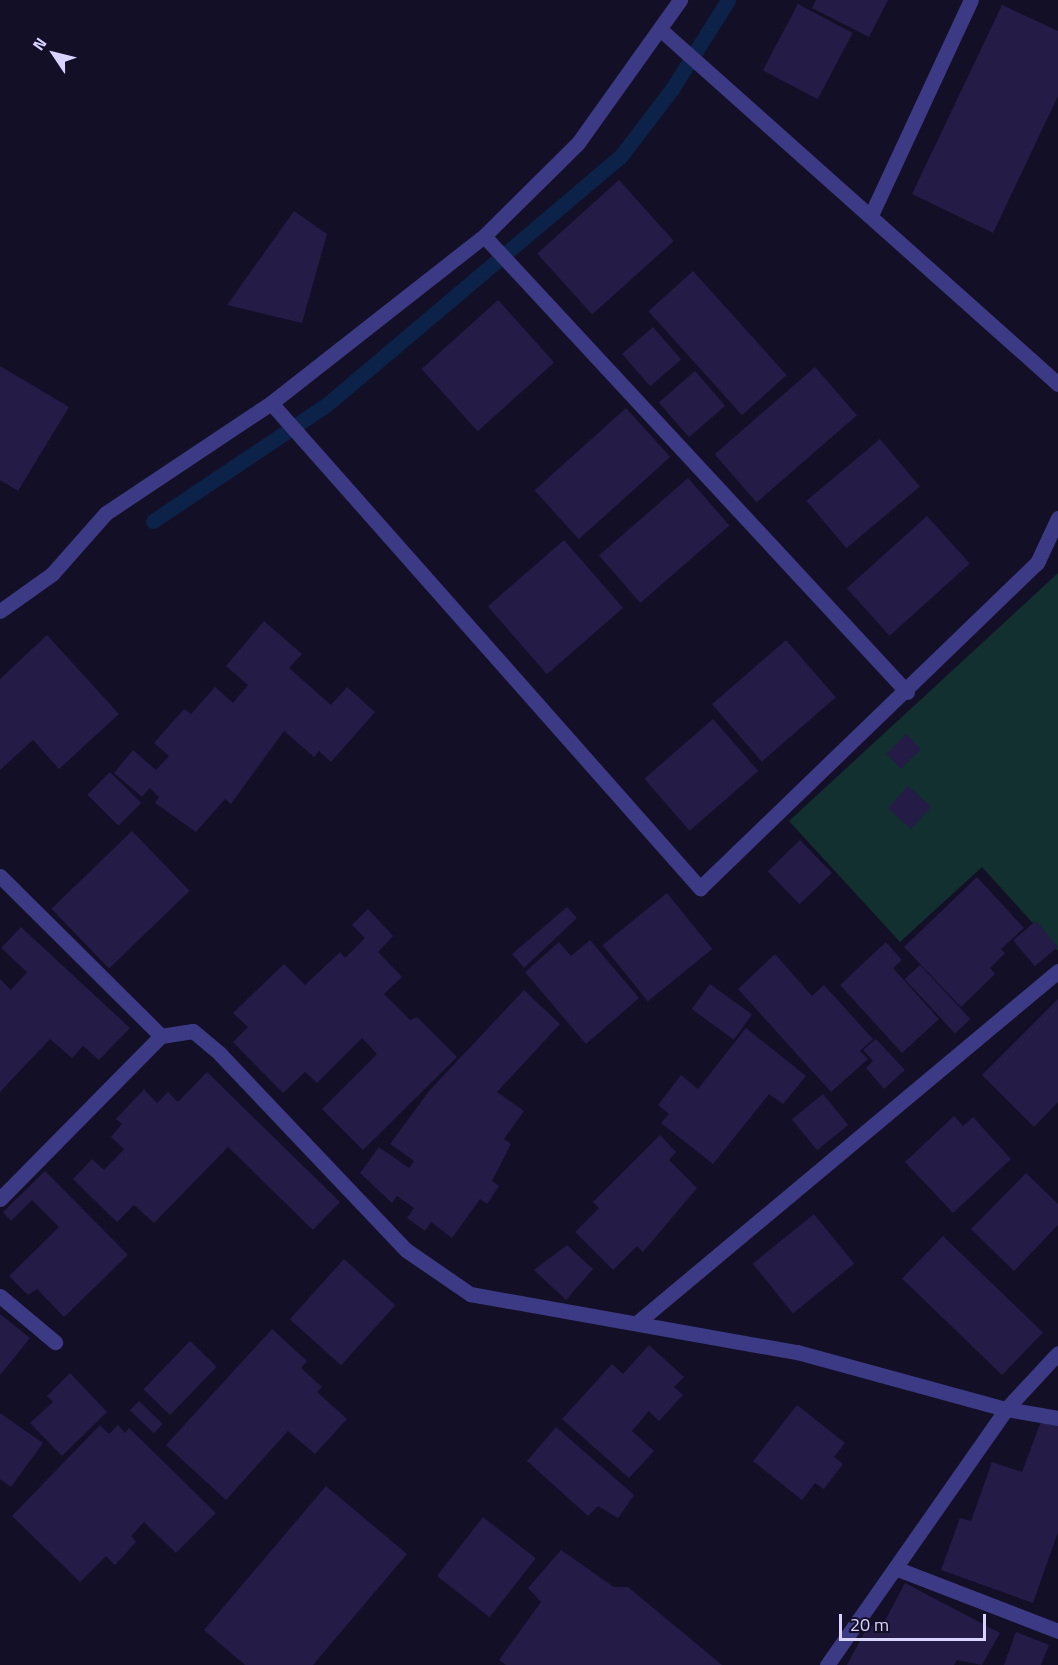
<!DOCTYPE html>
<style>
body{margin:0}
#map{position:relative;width:1058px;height:1665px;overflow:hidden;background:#130f26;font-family:"Titillium Web",sans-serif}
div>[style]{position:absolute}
.green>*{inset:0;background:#12302f}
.stream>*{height:15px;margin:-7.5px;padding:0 7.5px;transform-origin:7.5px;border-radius:7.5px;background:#0c2248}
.building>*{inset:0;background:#241b47;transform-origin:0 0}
.street>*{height:15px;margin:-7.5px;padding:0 7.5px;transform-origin:7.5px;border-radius:7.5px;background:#3d3a85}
span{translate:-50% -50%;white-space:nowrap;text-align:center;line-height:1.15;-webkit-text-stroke:6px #130f26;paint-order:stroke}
.north{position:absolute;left:24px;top:24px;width:60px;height:60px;-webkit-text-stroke:4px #130f26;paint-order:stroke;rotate:305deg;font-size:16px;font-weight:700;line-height:24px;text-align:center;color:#d9d4ff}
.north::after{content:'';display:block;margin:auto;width:21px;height:27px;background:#d9d4ff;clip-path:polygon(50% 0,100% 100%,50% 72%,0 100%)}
.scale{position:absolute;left:839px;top:1614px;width:147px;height:27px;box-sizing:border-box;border:3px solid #d9d4ff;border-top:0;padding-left:8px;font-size:18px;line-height:21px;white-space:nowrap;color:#d9d4ff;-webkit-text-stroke:4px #130f26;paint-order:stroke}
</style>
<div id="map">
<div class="green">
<i style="clip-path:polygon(1058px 573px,1058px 951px,982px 867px,900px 942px,789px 821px)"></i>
</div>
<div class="stream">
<i style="left:153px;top:521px;width:207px;rotate:-33.8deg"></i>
<i style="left:325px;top:406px;width:386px;rotate:-40.2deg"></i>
<i style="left:620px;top:157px;width:86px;rotate:-52.6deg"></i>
<i style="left:672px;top:89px;width:105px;rotate:-57.8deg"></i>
</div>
<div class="building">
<i style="clip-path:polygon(816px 0,888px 0,869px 37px,812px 8px)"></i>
<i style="left:798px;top:4px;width:62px;height:75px;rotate:28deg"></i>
<i style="clip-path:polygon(1002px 5px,1058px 31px,1058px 96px,993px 233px,912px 194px)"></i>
<i style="left:619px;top:180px;width:82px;height:110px;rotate:48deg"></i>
<i style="clip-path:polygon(294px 211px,327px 234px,302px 323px,227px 305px)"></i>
<i style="left:693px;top:271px;width:140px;height:60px;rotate:48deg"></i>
<i style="left:498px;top:300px;width:84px;height:103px;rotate:48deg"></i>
<i style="left:653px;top:327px;width:43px;height:41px;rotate:49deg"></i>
<i style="clip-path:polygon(0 366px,69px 407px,18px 491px,0 480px)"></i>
<i style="left:815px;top:367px;width:64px;height:133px;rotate:49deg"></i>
<i style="left:695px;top:371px;width:46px;height:48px;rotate:49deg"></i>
<i style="left:626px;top:408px;width:66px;height:123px;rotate:48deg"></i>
<i style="left:880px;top:439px;width:62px;height:96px;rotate:50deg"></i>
<i style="left:688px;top:478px;width:63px;height:118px;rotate:49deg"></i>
<i style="left:927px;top:516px;width:64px;height:108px;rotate:48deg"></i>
<i style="left:564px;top:540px;width:90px;height:101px;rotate:49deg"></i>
<i style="clip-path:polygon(264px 621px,302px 654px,289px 668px,331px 705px,347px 687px,375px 712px,331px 762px,319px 751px,314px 757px,284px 731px,231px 804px,225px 799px,196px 832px,155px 803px,159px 797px,150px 788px,142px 797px,114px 773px,133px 750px,156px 770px,169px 756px,154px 743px,184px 709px,191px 714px,215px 687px,233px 703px,248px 685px,226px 666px)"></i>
<i style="clip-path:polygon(47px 635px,119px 714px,59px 769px,33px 740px,0 770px,0 679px)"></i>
<i style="left:786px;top:640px;width:76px;height:98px;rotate:49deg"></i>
<i style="left:713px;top:719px;width:69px;height:91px;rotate:49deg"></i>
<i style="left:906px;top:734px;width:21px;height:28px;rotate:45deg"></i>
<i style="left:110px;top:772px;width:44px;height:32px;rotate:45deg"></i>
<i style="left:908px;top:786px;width:31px;height:30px;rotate:42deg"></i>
<i style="left:132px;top:831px;width:83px;height:112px;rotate:46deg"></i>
<i style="left:800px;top:840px;width:46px;height:45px;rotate:46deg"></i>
<i style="clip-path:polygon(977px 877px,1024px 928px,1001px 949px,1005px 953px,990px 968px,995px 974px,961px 1007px,904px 947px)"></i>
<i style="left:667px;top:893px;width:72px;height:83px;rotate:51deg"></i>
<i style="clip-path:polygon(567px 907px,577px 918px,524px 968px,512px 954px)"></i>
<i style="clip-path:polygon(368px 909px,393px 936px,378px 952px,402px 977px,384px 994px,410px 1020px,417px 1017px,457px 1057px,363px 1150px,322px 1109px,377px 1054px,362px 1038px,317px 1083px,305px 1072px,283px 1093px,233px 1042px,248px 1027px,233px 1013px,284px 964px,305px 985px,340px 952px,345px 958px,365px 938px,352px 925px)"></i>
<i style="left:1036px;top:921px;width:34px;height:30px;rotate:50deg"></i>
<i style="clip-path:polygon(21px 927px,130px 1028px,99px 1060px,83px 1046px,72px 1058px,50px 1039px,0 1092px,0 979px,11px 990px,27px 972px,1px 948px)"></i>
<i style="clip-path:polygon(590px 940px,639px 998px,586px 1044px,525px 972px,559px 942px,571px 956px)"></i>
<i style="clip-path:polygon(886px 942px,902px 960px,893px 968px,939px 1019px,902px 1053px,840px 985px)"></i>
<i style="clip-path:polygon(775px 954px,812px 996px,824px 985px,873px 1039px,860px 1051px,868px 1059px,831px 1092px,738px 989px)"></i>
<i style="left:920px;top:965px;width:74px;height:21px;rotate:47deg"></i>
<i style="left:710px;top:984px;width:52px;height:31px;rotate:36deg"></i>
<i style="clip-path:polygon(524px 990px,560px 1024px,497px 1092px,524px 1111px,504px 1139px,511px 1144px,492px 1181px,499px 1186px,487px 1204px,480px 1199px,452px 1238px,431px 1222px,425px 1231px,407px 1218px,414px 1208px,397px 1196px,392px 1203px,360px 1173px,379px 1147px,409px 1168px,414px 1161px,390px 1144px,429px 1091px)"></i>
<i style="clip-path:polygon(1058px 999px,1058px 1102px,1034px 1127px,982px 1075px)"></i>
<i style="clip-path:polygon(746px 1028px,806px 1076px,783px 1104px,769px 1094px,713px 1164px,661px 1123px,669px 1114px,658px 1105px,681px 1075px,698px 1089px)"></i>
<i style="clip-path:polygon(876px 1039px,905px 1070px,884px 1089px,866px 1068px,873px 1061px,863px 1050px)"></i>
<i style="clip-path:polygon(207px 1072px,340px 1202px,313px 1230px,228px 1147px,154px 1223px,134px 1205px,117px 1222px,73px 1179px,92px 1159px,104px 1170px,124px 1149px,111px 1137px,122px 1124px,116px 1119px,144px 1089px,157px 1103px,168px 1092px,178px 1102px)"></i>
<i style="left:823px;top:1094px;width:40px;height:40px;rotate:51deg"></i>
<i style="clip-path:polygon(954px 1116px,963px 1126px,973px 1117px,1011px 1159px,953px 1213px,905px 1162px)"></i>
<i style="clip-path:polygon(660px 1135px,676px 1152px,669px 1160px,697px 1188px,643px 1252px,637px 1246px,613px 1270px,575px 1232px,599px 1208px,593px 1202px)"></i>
<i style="clip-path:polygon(45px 1171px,128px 1255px,64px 1317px,37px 1289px,28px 1295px,9px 1276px,59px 1227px,32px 1200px,11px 1221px,3px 1212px)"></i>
<i style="clip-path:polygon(1026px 1173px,1058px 1204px,1058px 1225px,1014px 1271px,971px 1229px)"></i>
<i style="left:814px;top:1214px;width:64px;height:79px;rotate:51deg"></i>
<i style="left:943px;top:1236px;width:139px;height:59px;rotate:44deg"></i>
<i style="clip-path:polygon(567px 1245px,593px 1269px,566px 1300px,534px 1270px)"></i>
<i style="left:344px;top:1259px;width:69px;height:81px;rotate:42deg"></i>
<i style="clip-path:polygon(0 1314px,30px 1338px,1px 1374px,0 1373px)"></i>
<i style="clip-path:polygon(272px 1329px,307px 1361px,301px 1368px,322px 1387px,317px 1392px,347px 1419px,315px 1454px,288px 1431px,226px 1500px,166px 1445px)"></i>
<i style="left:190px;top:1341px;width:37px;height:67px;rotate:44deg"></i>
<i style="clip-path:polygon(649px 1345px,684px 1377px,674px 1387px,683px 1395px,659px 1421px,649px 1411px,632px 1431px,654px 1451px,629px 1478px,562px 1419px,612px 1364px,623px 1374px)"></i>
<i style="clip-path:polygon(70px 1373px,107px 1412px,62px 1456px,30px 1423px,53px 1402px,47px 1396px)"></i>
<i style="left:139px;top:1401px;width:33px;height:13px;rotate:44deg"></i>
<i style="clip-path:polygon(797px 1405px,845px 1443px,834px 1457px,843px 1464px,824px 1489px,815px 1483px,802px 1500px,753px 1461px)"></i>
<i style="clip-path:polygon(0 1413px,43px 1443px,11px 1487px,0 1479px)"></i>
<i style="clip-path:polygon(1042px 1419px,1058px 1425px,1058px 1532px,1033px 1603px,941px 1570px,960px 1518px,971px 1521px,992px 1462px,1022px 1472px)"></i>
<i style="clip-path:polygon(100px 1425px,109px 1434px,118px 1425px,125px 1433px,129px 1428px,216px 1513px,176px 1553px,144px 1522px,131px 1536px,136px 1542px,115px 1565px,106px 1556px,80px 1582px,12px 1516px)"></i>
<i style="clip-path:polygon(556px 1427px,634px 1495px,618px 1518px,598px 1506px,588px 1516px,527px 1461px)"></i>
<i style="clip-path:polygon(326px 1486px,407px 1554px,313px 1665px,245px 1665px,204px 1630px)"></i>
<i style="left:483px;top:1517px;width:67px;height:75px;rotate:38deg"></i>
<i style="clip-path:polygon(561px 1550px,614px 1587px,628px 1587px,722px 1665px,506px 1665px,499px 1660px,541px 1602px,528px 1588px)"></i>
<i style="clip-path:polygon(905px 1583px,1000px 1633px,982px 1665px,957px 1660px,954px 1665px,847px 1665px,869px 1624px,880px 1630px)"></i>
<i style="clip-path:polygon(1016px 1632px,1049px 1645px,1041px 1665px,1004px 1665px)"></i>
</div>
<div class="street">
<i style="left:661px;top:30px;width:532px;rotate:41.72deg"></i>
<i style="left:871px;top:215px;width:237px;rotate:-65.1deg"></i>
<i style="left:484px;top:236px;width:622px;rotate:47.15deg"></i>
<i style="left:271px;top:403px;width:648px;rotate:48.51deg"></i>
<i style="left:700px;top:888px;width:468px;rotate:-44deg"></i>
<i style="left:1037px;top:563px;width:50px;rotate:-65deg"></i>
<i style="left:0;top:611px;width:64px;rotate:-35.4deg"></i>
<i style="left:52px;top:574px;width:81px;rotate:-48.5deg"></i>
<i style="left:106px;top:513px;width:198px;rotate:-33.7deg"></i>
<i style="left:271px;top:403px;width:271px;rotate:-38.1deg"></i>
<i style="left:484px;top:236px;width:132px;rotate:-44.7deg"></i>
<i style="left:578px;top:143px;width:176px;rotate:-54.5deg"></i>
<i style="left:0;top:876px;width:227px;rotate:44.8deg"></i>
<i style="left:161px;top:1036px;width:32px;rotate:-9deg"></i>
<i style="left:193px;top:1031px;width:35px;rotate:40deg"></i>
<i style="left:220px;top:1054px;width:270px;rotate:46.5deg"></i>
<i style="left:406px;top:1250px;width:78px;rotate:34.5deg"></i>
<i style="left:470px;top:1294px;width:332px;rotate:10.1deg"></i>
<i style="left:797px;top:1352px;width:217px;rotate:15.3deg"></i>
<i style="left:1006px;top:1409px;width:53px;rotate:9.8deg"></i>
<i style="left:0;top:1199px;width:229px;rotate:-45.4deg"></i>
<i style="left:0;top:1296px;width:72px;rotate:39.9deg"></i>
<i style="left:639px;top:1321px;width:546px;rotate:-39.87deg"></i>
<i style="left:895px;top:1568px;width:175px;rotate:21.1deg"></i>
<i style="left:827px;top:1665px;width:312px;rotate:-55deg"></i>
<i style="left:1006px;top:1409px;width:76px;rotate:-47.1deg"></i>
</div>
<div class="north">N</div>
<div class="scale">20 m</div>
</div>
